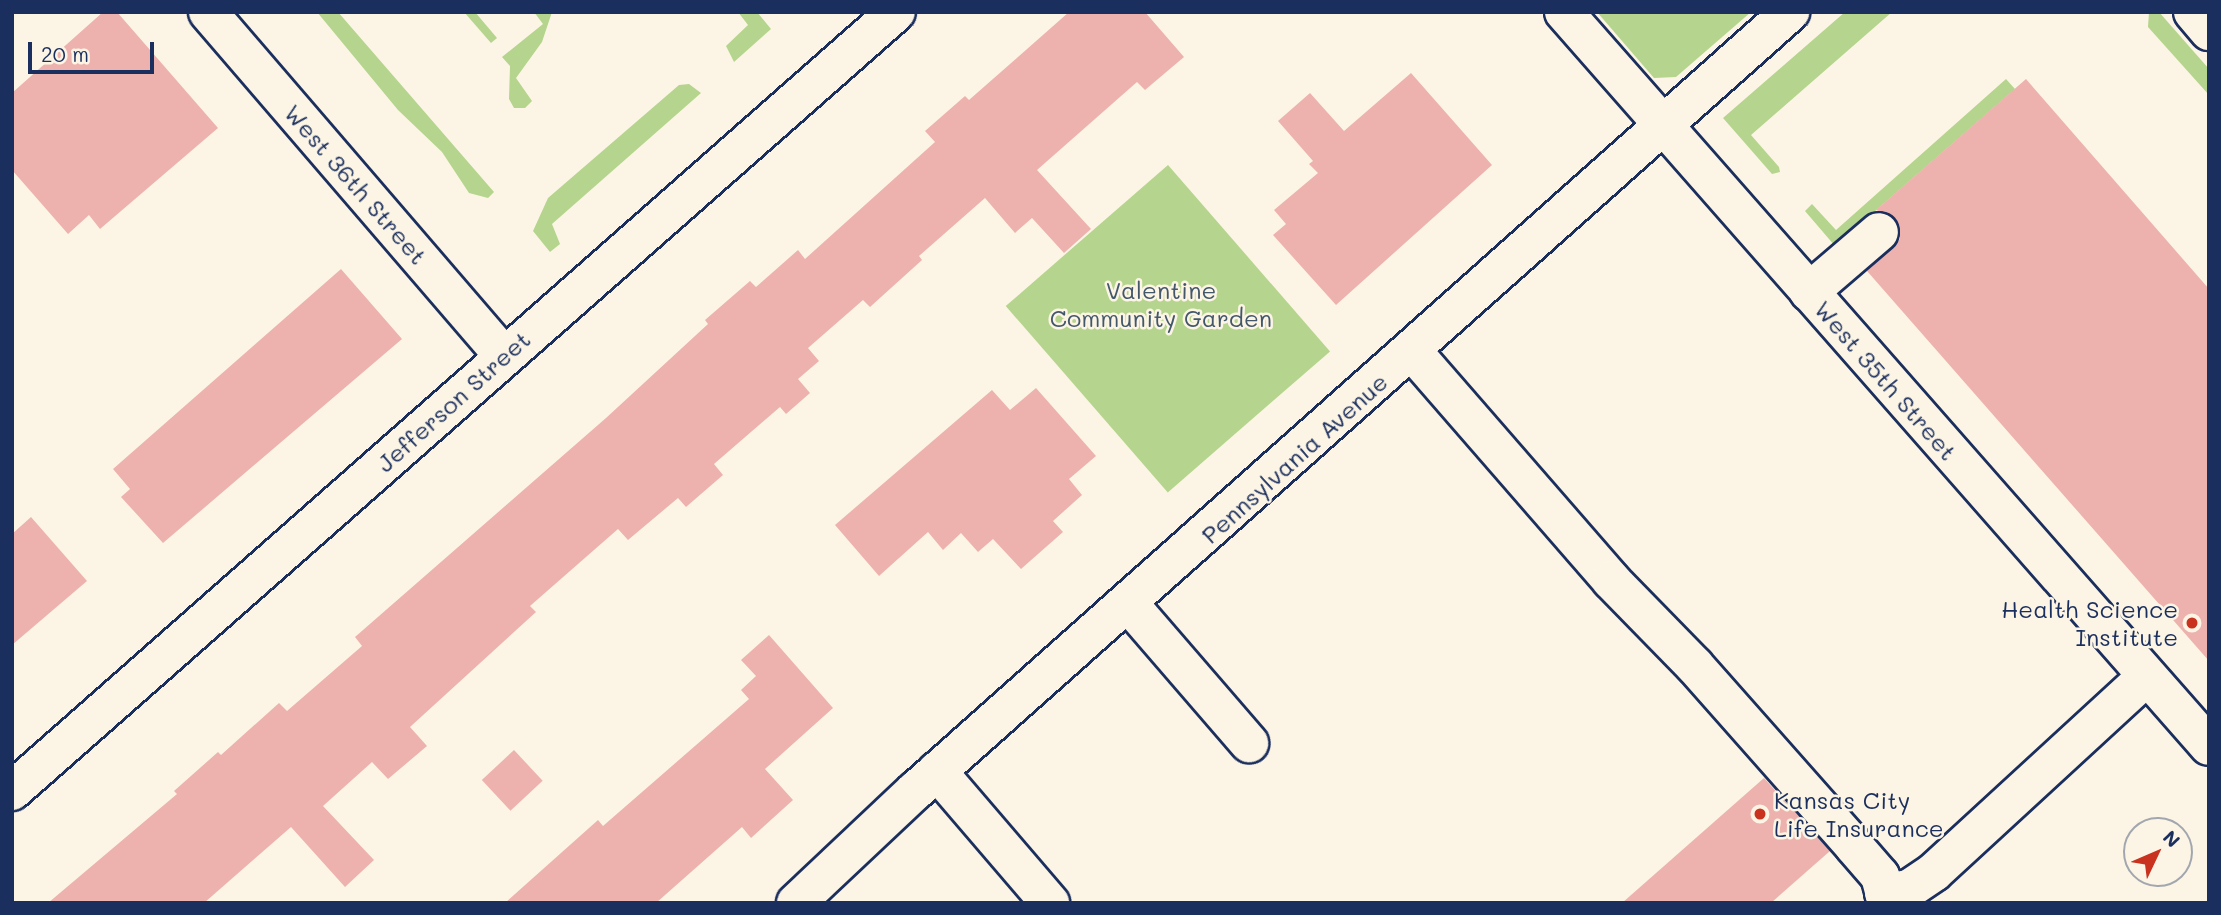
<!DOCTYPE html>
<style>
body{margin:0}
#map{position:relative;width:2221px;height:915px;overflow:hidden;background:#fcf5e5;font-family:Mali,sans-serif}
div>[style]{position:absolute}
.green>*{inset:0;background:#b5d48d;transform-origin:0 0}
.building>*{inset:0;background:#edb2ad;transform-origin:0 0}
.roads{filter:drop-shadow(2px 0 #1b2f5e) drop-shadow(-2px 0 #1b2f5e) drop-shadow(0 2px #1b2f5e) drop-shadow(0 -2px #1b2f5e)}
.minor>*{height:38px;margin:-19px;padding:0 19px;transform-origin:19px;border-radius:19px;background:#fcf5e5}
.dots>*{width:19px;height:19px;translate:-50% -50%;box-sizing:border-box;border:4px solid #fcf5e5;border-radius:50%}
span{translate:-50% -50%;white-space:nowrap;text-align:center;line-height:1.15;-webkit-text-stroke:5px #fcf5e5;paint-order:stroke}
.street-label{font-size:24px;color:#1b2f5e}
.park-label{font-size:24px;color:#42586a}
.poi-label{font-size:24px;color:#1b2f5e}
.right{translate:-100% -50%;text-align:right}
.left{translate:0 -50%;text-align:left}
.frame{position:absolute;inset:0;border:14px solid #1b2f5e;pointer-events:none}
.north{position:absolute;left:2123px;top:817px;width:70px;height:70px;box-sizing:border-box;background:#fcf5e5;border:2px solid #a2a6af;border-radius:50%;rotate:46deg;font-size:19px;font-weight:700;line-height:28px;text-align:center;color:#1b2f5e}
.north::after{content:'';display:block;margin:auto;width:24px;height:32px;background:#c8321e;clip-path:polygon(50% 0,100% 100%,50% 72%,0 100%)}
.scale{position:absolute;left:28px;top:42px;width:126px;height:32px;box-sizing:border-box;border:4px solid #1b2f5e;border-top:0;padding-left:9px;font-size:21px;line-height:24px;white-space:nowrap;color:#1b2f5e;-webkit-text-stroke:5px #fcf5e5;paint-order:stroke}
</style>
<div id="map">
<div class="green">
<i style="clip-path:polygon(317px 12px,338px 12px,494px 192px,488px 198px,469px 193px,442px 152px,398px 110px)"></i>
<i style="clip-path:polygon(464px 12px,475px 12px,497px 38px,491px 43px)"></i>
<i style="clip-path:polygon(534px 12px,552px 12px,542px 42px,516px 78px,532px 101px,525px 108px,514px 108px,509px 99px,510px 66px,502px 57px,543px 24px)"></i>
<i style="clip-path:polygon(738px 12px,757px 12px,771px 29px,734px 62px,726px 46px,748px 25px)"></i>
<i style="clip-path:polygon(1597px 12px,1751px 12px,1676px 77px,1654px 78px)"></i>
<i style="clip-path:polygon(1845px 12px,1892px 12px,1751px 135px,1779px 167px,1780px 172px,1772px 174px,1723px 118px)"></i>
<i style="clip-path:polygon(2149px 12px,2159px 12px,2209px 69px,2209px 95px,2148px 27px)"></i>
<i style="clip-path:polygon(2006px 79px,2015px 89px,1835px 246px,1805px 211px,1812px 204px,1836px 230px)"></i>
<i style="clip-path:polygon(689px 84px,701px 93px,552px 224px,560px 244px,550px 252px,533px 231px,548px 198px,679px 85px)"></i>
<i style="left:1168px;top:165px;width:247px;height:215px;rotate:49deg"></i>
</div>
<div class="building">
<i style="clip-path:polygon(103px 12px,117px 12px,218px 128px,100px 229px,89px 215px,68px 234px,12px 170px,12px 93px)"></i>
<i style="clip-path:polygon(1069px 12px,1145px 12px,1184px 57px,1145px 90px,1137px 82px,1037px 170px,1091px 229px,1064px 253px,1032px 218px,1015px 233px,985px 198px,919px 256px,922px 260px,870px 307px,863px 300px,808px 348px,819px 361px,798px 379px,810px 393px,786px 414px,780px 407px,714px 464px,723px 475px,686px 507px,678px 498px,628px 540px,618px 529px,530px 606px,536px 612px,410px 727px,427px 746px,388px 779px,372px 762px,323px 806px,374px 860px,345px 887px,291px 827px,204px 903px,48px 903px,177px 794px,174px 791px,218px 752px,221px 755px,279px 703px,287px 711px,362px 646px,355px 637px,606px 418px,708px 324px,705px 320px,750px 281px,756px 287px,798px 250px,805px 259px,935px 142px,925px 131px,965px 96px,969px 100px)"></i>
<i style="clip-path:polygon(1411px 73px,1492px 165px,1336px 305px,1273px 235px,1286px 224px,1274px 210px,1318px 173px,1309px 164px,1313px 161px,1278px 121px,1310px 93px,1344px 131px)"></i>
<i style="clip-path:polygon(2026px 79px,2209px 289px,2209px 661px,1867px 271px,1900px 239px,1896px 218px,1876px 210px)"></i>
<i style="clip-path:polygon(341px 269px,402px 339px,163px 543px,121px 497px,130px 489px,113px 469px)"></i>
<i style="clip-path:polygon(1036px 388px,1096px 456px,1069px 479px,1082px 495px,1053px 521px,1063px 532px,1021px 569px,993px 539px,978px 552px,961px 533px,943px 550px,928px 532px,879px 576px,835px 525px,992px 390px,1010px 410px)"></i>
<i style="clip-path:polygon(31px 517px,87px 581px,12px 645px,12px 534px)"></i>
<i style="clip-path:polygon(769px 635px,833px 708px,765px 769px,793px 800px,751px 838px,742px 827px,656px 903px,505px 903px,598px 820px,603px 826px,749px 699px,741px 690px,756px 676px,741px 660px)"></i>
<i style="left:514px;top:750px;width:42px;height:44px;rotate:47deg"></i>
<i style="clip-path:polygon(1764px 778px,1830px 851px,1771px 903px,1622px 903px)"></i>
</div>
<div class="roads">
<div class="minor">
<i style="left:208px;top:12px;width:454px;rotate:49.3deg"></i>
<i style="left:1564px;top:12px;width:977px;rotate:48.69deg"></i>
<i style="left:2193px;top:12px;width:25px;rotate:50deg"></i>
<i style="left:1809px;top:292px;width:92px;rotate:-40.6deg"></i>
<i style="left:1413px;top:352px;width:302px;rotate:49deg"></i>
<i style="left:1611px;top:580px;width:119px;rotate:45.7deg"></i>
<i style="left:1694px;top:665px;width:242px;rotate:48.5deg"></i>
<i style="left:1854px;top:846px;width:40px;rotate:49deg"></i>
<i style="left:1880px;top:876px;width:28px;rotate:75deg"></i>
<i style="left:1129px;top:604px;width:184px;rotate:49.2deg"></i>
<i style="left:937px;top:771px;width:174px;rotate:49.4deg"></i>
<i style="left:12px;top:791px;width:1178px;rotate:-41.39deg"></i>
<i style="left:1884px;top:893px;width:25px;rotate:-9deg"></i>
<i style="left:1909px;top:889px;width:30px;rotate:-34deg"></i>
<i style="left:1934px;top:872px;width:289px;rotate:-42.6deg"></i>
<i style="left:796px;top:903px;width:163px;rotate:-43.3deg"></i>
<i style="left:915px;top:791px;width:1172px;rotate:-41.68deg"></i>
</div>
</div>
<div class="dots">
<i style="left:2192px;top:623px;background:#c8321e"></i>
<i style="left:1760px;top:814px;background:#c8321e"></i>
</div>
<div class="street-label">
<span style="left:356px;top:184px;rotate:49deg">West 36th Street</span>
<span style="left:1886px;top:380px;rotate:49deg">West 35th Street</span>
<span style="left:453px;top:401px;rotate:-42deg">Jefferson Street</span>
<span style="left:1294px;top:458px;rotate:-42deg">Pennsylvania Avenue</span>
</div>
<div class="park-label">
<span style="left:1161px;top:304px">Valentine<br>Community Garden</span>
</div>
<div class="poi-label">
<span class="right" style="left:2178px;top:623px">Health Science<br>Institute</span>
<span class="left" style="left:1774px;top:814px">Kansas City<br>Life Insurance</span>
</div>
<div class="frame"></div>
<div class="north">N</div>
<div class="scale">20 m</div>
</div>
